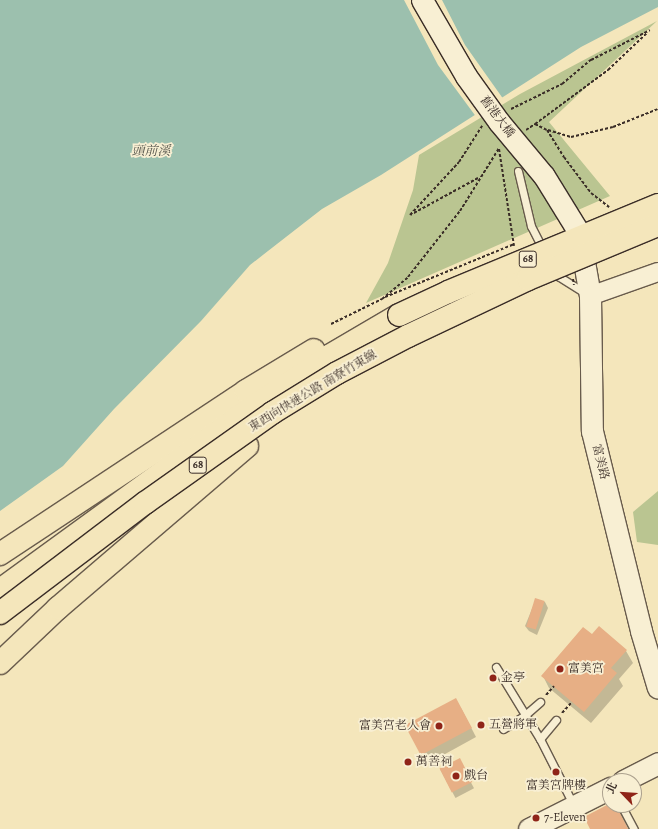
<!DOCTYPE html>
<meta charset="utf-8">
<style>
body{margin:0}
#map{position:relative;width:658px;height:829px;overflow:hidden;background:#f4e6bb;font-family:Alegreya,"Noto Serif TC",serif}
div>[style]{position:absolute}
.green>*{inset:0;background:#bac591}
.water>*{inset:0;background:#9cc0ae}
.pier>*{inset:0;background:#f4e6bb}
.shadow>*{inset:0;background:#0003;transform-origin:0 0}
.building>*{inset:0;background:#e7af85;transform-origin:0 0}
.path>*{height:2px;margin-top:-1px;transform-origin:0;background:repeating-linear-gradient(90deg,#3a2d27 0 3px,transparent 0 5px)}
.roads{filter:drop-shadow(1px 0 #685b4c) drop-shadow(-1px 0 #685b4c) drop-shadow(0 1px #685b4c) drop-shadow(0 -1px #685b4c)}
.service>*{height:7px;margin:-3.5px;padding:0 3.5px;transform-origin:3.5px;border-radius:3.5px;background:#f8efd3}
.tertiary>*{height:18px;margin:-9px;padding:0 9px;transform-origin:9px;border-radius:9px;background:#f8efd3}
.secondary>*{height:21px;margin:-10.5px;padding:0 10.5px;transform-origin:10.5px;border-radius:10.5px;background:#f8efd3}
.trunk>*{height:22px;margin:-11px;padding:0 11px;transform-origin:11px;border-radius:11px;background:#f4e6bb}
.path-bridge>*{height:2px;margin-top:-1px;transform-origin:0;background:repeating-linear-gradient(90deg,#3a2d27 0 3px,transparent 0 5px)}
.bridges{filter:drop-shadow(1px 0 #3a2d27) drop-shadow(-1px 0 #3a2d27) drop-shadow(0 1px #3a2d27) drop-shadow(0 -1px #3a2d27)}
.secondary-bridge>*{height:21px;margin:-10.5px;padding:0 10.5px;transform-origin:10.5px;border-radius:10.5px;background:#f8efd3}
.trunk-bridge>*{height:22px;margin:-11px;padding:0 11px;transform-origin:11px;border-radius:11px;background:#f4e6bb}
.dots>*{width:11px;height:11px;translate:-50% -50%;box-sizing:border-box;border:2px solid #f8efd3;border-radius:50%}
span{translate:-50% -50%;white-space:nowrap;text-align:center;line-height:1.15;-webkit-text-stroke:3.5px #f8efd3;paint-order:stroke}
.shield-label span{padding:1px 3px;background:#f8efd3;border:1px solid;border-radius:3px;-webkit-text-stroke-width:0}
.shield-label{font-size:11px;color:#3a2d27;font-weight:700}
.street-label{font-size:12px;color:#3a2d27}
.poi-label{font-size:12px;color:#3a2d27}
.left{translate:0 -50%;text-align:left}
.right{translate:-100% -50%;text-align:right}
.water-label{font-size:13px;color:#525249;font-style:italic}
.north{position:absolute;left:602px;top:773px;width:40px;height:40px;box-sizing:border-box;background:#f8efd3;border:1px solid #aca18e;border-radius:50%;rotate:295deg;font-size:11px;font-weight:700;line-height:16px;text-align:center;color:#3a2d27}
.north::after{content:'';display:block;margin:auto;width:14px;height:18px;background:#8f2418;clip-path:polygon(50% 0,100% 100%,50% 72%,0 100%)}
</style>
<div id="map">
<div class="green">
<i style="clip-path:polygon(657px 21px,549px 122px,610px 196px,366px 303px,388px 263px,413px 190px,419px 155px,520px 94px)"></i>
<i style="clip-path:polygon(658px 491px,658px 545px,637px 542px,633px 512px)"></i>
</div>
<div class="water">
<i style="clip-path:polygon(0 0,658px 0,658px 7px,581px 47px,381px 175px,322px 209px,250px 265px,201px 321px,114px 409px,63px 466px,0 511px)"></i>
</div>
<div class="pier">
<i style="clip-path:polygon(404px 0,442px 0,465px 45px,504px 100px,477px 118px,438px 65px)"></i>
</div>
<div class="shadow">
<i style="clip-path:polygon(536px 599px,545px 602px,548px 608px,537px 635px,529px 631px,525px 626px)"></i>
<i style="clip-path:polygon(592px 636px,626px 651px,633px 663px,619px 679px,623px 686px,591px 723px,549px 688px,543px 676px)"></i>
<i style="clip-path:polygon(461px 708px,476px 737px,427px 764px,407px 726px)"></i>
<i style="left:459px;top:760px;width:32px;height:21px;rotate:62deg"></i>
<i style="clip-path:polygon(610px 804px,618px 805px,628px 829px,591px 829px,585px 818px)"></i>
</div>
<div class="building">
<i style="left:535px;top:598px;width:10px;height:30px;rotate:17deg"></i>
<i style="clip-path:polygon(599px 626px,627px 650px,611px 668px,617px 673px,584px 712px,541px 676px,583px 627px,592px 634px)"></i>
<i style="left:456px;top:698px;width:34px;height:58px;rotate:62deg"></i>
<i style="left:460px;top:758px;width:27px;height:23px;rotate:63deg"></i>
<i style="clip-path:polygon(607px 805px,616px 805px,628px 829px,590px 829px,584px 817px)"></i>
</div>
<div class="path">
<i style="left:511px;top:109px;width:57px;rotate:-26.1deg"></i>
<i style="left:562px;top:84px;width:38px;rotate:-40deg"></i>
<i style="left:591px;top:60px;width:66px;rotate:-27deg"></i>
<i style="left:535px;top:124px;width:91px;rotate:-36.5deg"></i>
<i style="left:608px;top:70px;width:54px;rotate:-43.5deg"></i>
<i style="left:526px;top:130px;width:11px;rotate:-34deg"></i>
<i style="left:535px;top:124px;width:13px;rotate:27deg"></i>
<i style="left:547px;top:130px;width:32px;rotate:58deg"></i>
<i style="left:564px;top:157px;width:45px;rotate:53.1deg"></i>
<i style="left:591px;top:193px;width:23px;rotate:38deg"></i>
<i style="left:548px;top:130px;width:24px;rotate:17deg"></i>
<i style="left:571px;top:137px;width:43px;rotate:-13.4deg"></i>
<i style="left:613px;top:127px;width:48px;rotate:-21.8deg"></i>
<i style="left:499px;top:149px;width:98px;rotate:81.2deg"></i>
<i style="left:478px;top:178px;width:77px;rotate:151.4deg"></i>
<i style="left:410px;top:215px;width:72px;rotate:-47.2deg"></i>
<i style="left:459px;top:162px;width:43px;rotate:-57.4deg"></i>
<i style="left:385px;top:297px;width:139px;rotate:-22.3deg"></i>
<i style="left:382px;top:299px;width:34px;rotate:-40deg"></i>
<i style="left:408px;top:277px;width:84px;rotate:-51.8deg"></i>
<i style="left:460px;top:211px;width:74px;rotate:-58.2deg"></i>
<i style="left:331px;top:324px;width:57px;rotate:-26.1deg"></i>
<i style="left:546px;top:695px;width:12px;rotate:-48deg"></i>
<i style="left:562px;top:713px;width:15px;rotate:-48deg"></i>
</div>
<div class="roads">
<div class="service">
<i style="left:518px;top:171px;width:57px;rotate:76.7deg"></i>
<i style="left:531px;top:226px;width:28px;rotate:63deg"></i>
<i style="left:555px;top:270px;width:7px;rotate:63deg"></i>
<i style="left:558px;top:276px;width:31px;rotate:32deg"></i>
<i style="left:496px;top:667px;width:84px;rotate:58.6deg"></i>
<i style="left:540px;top:739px;width:73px;rotate:63.1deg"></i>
<i style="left:503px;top:729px;width:26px;rotate:-32deg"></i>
<i style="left:525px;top:715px;width:20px;rotate:-41deg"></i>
<i style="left:540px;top:739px;width:25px;rotate:-50deg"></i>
<i style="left:621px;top:805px;width:27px;rotate:62deg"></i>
</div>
<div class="tertiary">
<i style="left:590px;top:296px;width:72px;rotate:-19.4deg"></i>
</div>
<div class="secondary">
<i style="left:580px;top:239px;width:58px;rotate:80deg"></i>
<i style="left:590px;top:296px;width:135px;rotate:89.2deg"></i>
<i style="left:592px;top:431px;width:206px;rotate:76.2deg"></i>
<i style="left:641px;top:631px;width:59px;rotate:73.4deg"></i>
<i style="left:623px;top:781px;width:39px;rotate:-27deg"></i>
<i style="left:529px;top:829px;width:91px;rotate:-26.8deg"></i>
</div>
<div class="trunk">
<i style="left:0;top:554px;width:295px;rotate:-33.5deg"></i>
<i style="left:246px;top:391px;width:79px;rotate:-31.1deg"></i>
<i style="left:0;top:590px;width:291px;rotate:-36deg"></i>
<i style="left:235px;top:419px;width:113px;rotate:-33.8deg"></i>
<i style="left:329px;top:356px;width:81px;rotate:-30.4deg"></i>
<i style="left:0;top:663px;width:80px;rotate:-43.5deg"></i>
<i style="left:58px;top:608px;width:249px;rotate:-40.6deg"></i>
</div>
</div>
<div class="path-bridge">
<i style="left:573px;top:279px;width:6px;rotate:81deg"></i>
</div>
<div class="bridges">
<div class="secondary-bridge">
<i style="left:422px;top:0;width:88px;rotate:59.9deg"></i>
<i style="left:466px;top:76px;width:57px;rotate:54.3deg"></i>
<i style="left:499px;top:122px;width:70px;rotate:50.2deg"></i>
<i style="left:544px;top:176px;width:65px;rotate:58.3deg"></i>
</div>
<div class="trunk-bridge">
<i style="left:399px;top:315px;width:54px;rotate:-25.1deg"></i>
<i style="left:448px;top:292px;width:227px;rotate:-22.5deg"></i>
<i style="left:0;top:613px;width:182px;rotate:-37.2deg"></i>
<i style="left:145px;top:503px;width:156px;rotate:-35.3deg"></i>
<i style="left:272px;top:413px;width:76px;rotate:-31.6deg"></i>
<i style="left:337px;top:373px;width:80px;rotate:-27.5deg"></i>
<i style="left:408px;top:336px;width:133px;rotate:-25.4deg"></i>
<i style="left:528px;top:279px;width:141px;rotate:-22.6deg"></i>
</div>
</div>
<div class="dots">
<i style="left:560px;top:669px;background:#8f2418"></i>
<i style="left:493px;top:678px;background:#8f2418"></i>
<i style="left:481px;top:725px;background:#8f2418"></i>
<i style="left:439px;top:726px;background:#8f2418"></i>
<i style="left:408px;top:762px;background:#8f2418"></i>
<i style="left:556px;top:772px;background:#8f2418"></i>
<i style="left:456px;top:776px;background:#8f2418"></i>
<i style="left:536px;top:818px;background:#8f2418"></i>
</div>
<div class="shield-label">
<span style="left:528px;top:259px">68</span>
<span style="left:198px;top:465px">68</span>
</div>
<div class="street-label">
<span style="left:497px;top:117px;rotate:53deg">舊港大橋</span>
<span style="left:313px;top:391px;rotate:-31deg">東西向快速公路 南寮竹東線</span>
<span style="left:600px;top:462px;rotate:76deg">富美路</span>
</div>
<div class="poi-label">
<span class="left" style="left:568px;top:669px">富美宮</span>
<span class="left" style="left:501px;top:678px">金亭</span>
<span class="left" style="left:489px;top:725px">五營將軍</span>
<span class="right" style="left:431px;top:726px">富美宮老人會</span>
<span class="left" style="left:416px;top:762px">萬善祠</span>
<span class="left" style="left:464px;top:776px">戲台</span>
<span style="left:556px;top:786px">富美宮牌樓</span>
<span class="left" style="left:544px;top:818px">7-Eleven</span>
</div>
<div class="water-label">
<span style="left:151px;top:151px">頭前溪</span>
</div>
<div class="north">北</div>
</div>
